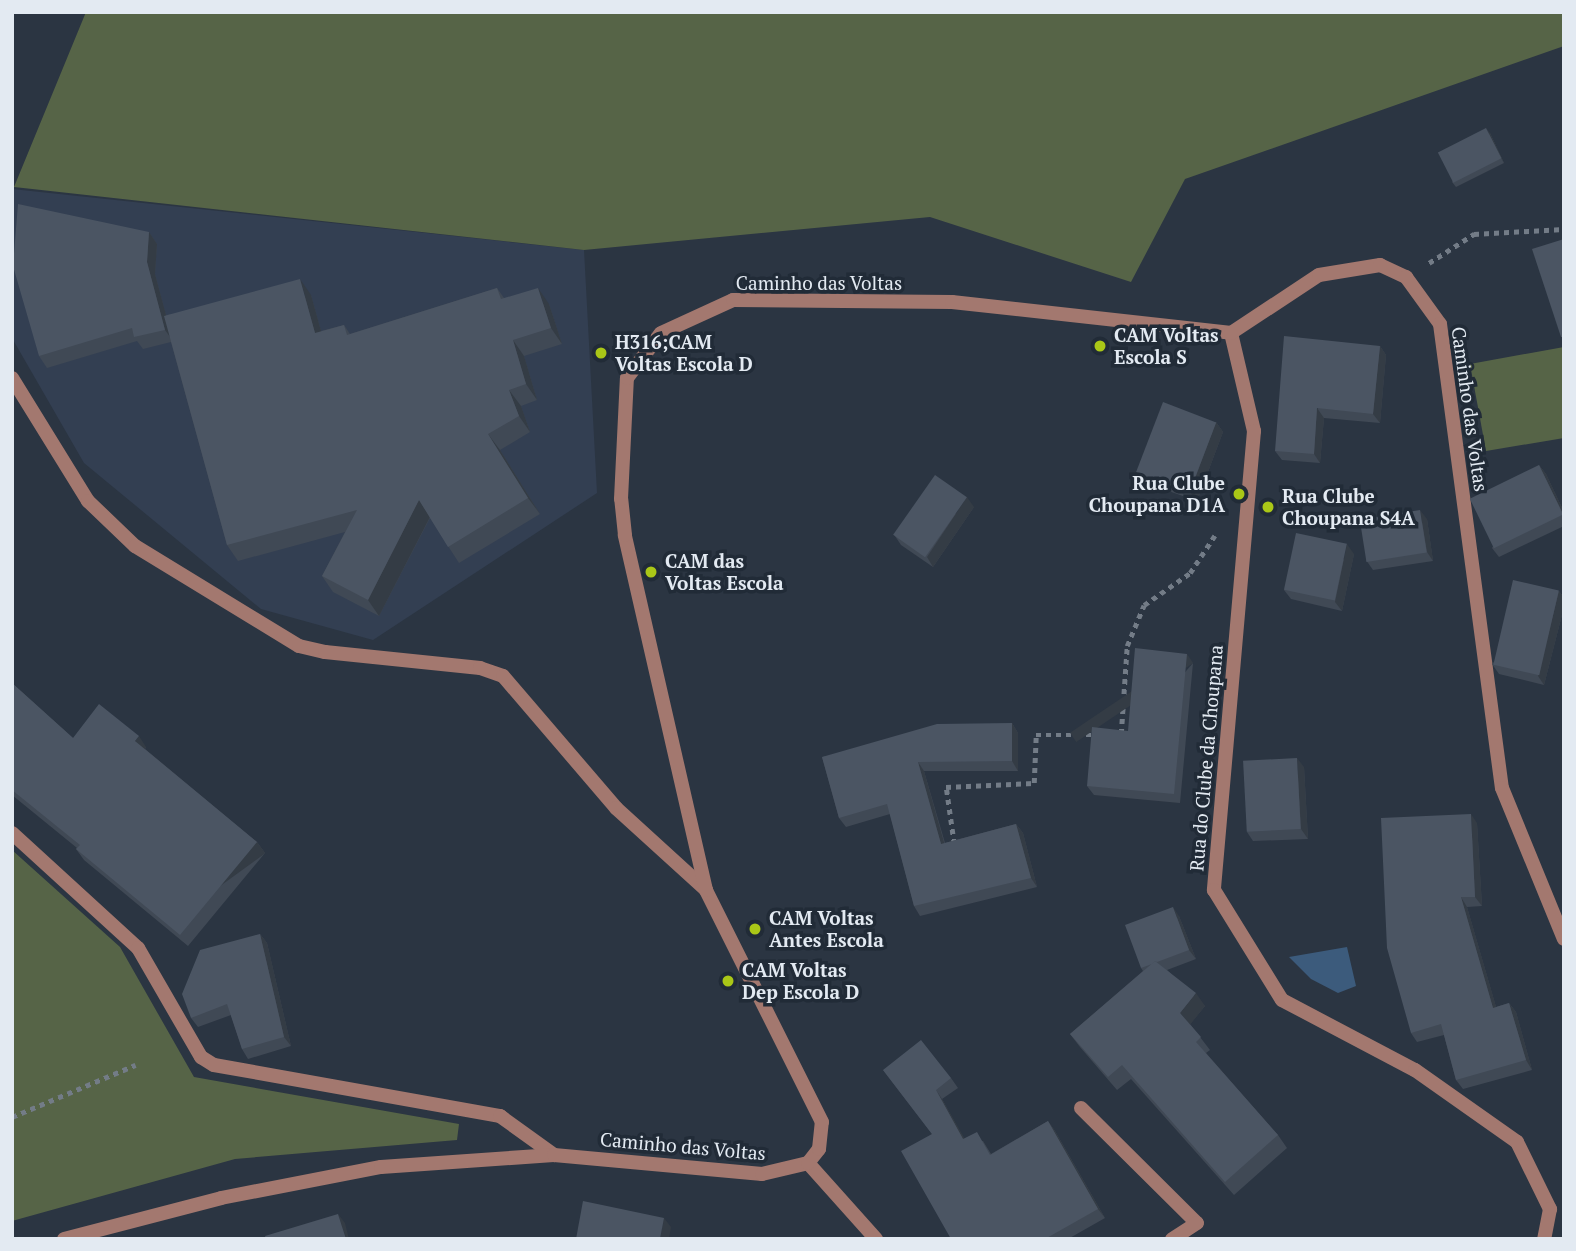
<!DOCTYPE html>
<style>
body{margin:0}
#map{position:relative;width:1576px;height:1251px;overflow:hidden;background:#2b3542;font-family:"PT Serif",serif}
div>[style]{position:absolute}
.built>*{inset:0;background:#333f52}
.green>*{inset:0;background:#566447}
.water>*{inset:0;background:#3c5b7c}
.path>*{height:4.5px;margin-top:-2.25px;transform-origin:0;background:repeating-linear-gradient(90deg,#737c87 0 5px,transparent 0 10px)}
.lane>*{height:14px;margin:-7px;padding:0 7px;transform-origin:7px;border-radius:7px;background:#a3786f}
.street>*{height:14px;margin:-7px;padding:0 7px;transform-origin:7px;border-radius:7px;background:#a3786f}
.wall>*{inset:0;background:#404955}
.shaded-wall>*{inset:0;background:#343c45;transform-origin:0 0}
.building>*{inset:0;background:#4b5563;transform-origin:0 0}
.dots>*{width:19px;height:19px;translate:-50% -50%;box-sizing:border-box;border:4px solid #212b37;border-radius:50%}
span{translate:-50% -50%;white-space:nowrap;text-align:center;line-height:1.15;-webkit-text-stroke:7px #212b37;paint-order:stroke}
.street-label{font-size:19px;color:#e3eaf2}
.poi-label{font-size:19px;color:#e3eaf2;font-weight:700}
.left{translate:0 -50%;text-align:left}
.right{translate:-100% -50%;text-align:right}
.frame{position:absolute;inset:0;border:14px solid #e3eaf2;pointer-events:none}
</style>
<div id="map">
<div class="built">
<i style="clip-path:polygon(12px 189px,584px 250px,597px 493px,373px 640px,261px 609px,84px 463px,12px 338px)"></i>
</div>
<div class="green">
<i style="clip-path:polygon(86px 12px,1564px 12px,1564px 46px,1185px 179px,1131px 282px,930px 217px,584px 250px,14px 187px)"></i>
<i style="clip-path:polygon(1564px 347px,1564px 438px,1486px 451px,1470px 364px)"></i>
<i style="clip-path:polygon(12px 850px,120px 947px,194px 1077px,459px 1124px,457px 1140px,235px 1159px,12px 1221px)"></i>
</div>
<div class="water">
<i style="clip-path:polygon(1347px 947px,1356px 986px,1338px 993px,1311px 979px,1289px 957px)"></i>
</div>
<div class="path">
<i style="left:1429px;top:263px;width:54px;rotate:-32.8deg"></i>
<i style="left:1474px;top:234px;width:90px;rotate:-3.2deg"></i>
<i style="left:1121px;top:734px;width:88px;rotate:-86.1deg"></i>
<i style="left:1127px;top:646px;width:44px;rotate:-67.5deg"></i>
<i style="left:1144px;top:605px;width:56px;rotate:-34.8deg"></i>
<i style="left:1190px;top:573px;width:45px;rotate:-56.7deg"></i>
<i style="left:954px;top:844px;width:58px;rotate:-98deg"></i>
<i style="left:946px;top:787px;width:88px;rotate:-2.6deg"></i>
<i style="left:1034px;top:783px;width:48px;rotate:-87.6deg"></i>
<i style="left:1036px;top:735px;width:59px"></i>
<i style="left:12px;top:1117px;width:134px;rotate:-22.9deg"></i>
</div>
<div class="lane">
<i style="left:12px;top:833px;width:171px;rotate:42.4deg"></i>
<i style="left:138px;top:948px;width:126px;rotate:60deg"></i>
<i style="left:201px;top:1057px;width:15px;rotate:32deg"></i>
<i style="left:214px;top:1065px;width:291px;rotate:10.1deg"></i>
<i style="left:500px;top:1116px;width:67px;rotate:35.8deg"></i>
</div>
<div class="street">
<i style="left:1231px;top:333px;width:101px;rotate:76.8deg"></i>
<i style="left:1254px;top:431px;width:461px;rotate:95deg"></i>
<i style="left:1214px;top:890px;width:129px;rotate:58.3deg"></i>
<i style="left:1282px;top:1000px;width:150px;rotate:27.8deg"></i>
<i style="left:1415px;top:1070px;width:125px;rotate:35.2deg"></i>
<i style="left:1517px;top:1142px;width:75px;rotate:63.8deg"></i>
<i style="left:1550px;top:1209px;width:31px;rotate:101deg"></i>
<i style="left:12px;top:378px;width:145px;rotate:58.3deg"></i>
<i style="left:88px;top:501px;width:65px;rotate:43.8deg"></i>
<i style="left:135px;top:546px;width:192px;rotate:31.4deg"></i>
<i style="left:299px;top:646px;width:27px;rotate:13deg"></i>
<i style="left:325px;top:652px;width:156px;rotate:5.9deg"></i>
<i style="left:480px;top:668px;width:24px;rotate:19deg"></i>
<i style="left:503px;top:676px;width:174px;rotate:49.4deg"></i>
<i style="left:616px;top:808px;width:122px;rotate:42.3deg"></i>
<i style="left:1081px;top:1108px;width:163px;rotate:44.8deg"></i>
<i style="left:1197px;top:1223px;width:30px;rotate:147deg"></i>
<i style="left:808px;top:1163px;width:102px;rotate:48.2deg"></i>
<i style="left:64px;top:1239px;width:162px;rotate:-14.6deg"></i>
<i style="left:221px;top:1198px;width:163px;rotate:-11deg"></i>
<i style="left:381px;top:1167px;width:173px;rotate:-4deg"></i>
<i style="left:554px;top:1155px;width:209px;rotate:5.2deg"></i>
<i style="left:762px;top:1174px;width:47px;rotate:-13.4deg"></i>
<i style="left:808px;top:1163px;width:18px;rotate:-52deg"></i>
<i style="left:819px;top:1149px;width:27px;rotate:-84deg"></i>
<i style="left:822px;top:1122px;width:259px;rotate:-116.6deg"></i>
<i style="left:706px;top:890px;width:364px;rotate:-102.9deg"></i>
<i style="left:625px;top:535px;width:36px;rotate:-96deg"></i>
<i style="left:621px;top:499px;width:121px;rotate:-87.2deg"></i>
<i style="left:627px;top:378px;width:56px;rotate:-52.9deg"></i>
<i style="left:661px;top:333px;width:79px;rotate:-24.6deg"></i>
<i style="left:733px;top:300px;width:219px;rotate:0.5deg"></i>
<i style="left:952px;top:302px;width:281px;rotate:6.3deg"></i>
<i style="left:1231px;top:333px;width:105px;rotate:-33.4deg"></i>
<i style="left:1319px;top:275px;width:62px;rotate:-9.3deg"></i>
<i style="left:1380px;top:265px;width:29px;rotate:25deg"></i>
<i style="left:1406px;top:277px;width:58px;rotate:54.1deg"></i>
<i style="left:1440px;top:324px;width:468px;rotate:82.4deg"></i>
<i style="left:1502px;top:788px;width:163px;rotate:67.7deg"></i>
</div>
<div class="wall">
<i style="clip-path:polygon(1490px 133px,1504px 163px,1456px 187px,1452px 182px)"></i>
<i style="clip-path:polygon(149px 232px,157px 244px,155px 274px,166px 315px,311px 295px,321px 331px,344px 325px,350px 334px,497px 288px,504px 298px,549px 304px,562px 344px,524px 356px,537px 400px,521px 406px,530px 432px,500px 450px,540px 514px,459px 563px,430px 518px,379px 616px,333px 592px,322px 576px,345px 532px,238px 561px,227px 545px,171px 342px,143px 349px,137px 341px,47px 368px,39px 356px)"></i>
<i style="clip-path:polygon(1380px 346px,1386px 355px,1380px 423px,1324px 418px,1320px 463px,1282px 460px,1275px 451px)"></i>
<i style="clip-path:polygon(1216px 422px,1223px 432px,1197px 501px,1143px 482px,1137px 472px)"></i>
<i style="clip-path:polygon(1539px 465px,1546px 474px,1564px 512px,1564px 526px,1499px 557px,1492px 548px)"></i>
<i style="clip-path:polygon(974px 507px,933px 567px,901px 545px,895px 536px)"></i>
<i style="clip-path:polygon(1427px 519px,1433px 561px,1373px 570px,1366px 560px)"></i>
<i style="clip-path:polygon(1354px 554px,1342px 611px,1291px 599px,1284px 590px)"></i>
<i style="clip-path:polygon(1559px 591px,1564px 598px,1564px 607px,1544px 685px,1499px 674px,1492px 664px)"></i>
<i style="clip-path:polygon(1193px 663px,1180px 803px,1094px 795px,1087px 786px)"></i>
<i style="clip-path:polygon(12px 683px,73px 738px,146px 747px,145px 749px,257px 842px,265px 853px,188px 946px,84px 860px,76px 849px,77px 848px,12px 795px)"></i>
<i style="clip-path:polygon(1012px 723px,1018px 733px,1018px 771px,924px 771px,945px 843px,1016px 824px,1023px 833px,1037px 887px,920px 916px,914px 906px,890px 814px,846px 827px,839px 818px,822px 757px)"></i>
<i style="clip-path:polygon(1304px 767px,1308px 839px,1253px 841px,1247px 832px)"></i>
<i style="clip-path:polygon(1477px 823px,1482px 906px,1467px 907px,1496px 1007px,1509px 1003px,1516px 1012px,1532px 1070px,1463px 1089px,1456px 1080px,1444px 1035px,1417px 1042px,1411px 1033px)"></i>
<i style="clip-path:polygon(1179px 916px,1196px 959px,1167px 970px,1205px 1006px,1190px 1024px,1210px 1050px,1206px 1053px,1278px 1135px,1287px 1148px,1234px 1195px,1131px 1079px,1117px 1090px,1080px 1047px,1070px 1034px,1143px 971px,1141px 968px)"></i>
<i style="clip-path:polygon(260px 934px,267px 943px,291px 1046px,248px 1059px,242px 1049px,231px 1015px,198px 1027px,191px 1018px)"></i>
<i style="clip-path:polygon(883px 1070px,951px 1078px,958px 1088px,942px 1099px,964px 1139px,983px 1141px,991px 1154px,1048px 1121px,1055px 1131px,1105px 1218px,1068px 1239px,951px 1239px,932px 1134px)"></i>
</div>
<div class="shaded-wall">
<i style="clip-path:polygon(1486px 128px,1490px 133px,1504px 163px,1501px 158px)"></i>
<i style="clip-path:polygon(149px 232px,157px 244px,155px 274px,173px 341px,165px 330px,147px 262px)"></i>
<i style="clip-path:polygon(300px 279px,311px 295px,326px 349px,315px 333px)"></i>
<i style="clip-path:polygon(538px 288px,549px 304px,562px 344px,551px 328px)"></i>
<i style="clip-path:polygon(513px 340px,524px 356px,537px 400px,526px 384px)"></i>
<i style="clip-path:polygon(1380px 346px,1386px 355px,1380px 423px,1373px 414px)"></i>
<i style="clip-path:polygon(509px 390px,521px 406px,530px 432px,519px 416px)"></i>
<i style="clip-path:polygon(1317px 408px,1324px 418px,1320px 463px,1314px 454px)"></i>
<i style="clip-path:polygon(1216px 422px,1223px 432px,1197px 501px,1190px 492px)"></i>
<i style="clip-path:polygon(488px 434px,500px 450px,540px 514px,528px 498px)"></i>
<i style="clip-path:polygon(1539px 465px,1546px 474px,1564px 512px,1564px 516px)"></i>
<i style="clip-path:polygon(967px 497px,974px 507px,933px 567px,927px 557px)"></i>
<i style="clip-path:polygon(419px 500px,430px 517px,379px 616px,368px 600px)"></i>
<i style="clip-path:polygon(1420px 510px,1427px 519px,1433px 561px,1427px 552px)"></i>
<i style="clip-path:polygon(1347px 544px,1354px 554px,1342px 611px,1335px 602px)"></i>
<i style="clip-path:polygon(1559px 591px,1564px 598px,1564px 607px,1544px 685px,1538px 676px)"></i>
<i style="left:1187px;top:654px;width:11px;height:141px;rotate:56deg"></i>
<i style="clip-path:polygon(1012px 723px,1018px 733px,1018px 771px,1012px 761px)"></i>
<i style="clip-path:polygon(139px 736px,146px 747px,143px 752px,135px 741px)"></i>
<i style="clip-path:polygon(1297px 758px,1304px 767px,1308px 839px,1301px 829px)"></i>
<i style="clip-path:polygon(918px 762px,924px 771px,947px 853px,941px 844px)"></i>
<i style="clip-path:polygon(1471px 814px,1477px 823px,1482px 906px,1475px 897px)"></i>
<i style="clip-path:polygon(1016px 824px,1023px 833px,1037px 887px,1031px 878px)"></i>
<i style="left:257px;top:842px;width:14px;height:121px;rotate:54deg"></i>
<i style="clip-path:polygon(1461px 897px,1467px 907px,1499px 1017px,1493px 1008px)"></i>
<i style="clip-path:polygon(1173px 907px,1179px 916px,1196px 959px,1189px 950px)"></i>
<i style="clip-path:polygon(260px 934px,267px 943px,291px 1046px,284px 1037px)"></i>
<i style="clip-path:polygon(1196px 993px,1205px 1006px,1189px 1026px,1180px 1013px)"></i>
<i style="clip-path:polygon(1509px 1003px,1516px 1012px,1532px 1070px,1526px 1060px)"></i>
<i style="clip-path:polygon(936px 1090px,942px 1099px,970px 1148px,963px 1139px)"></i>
<i style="clip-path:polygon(1048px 1121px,1055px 1131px,1105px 1218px,1098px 1209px)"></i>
<i style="clip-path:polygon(338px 1214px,345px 1223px,349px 1239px,346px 1239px)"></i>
<i style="clip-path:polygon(664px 1218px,671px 1227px,669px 1239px,660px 1239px)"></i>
</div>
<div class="building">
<i style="left:1486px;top:128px;width:34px;height:54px;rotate:63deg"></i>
<i style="clip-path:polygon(18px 204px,149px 232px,147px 262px,165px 330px,134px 337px,132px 328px,39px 356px,13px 266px)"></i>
<i style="clip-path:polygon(1564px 239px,1564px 337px,1561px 337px,1532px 249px)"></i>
<i style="clip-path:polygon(300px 279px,315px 333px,344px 325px,347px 335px,497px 288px,501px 299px,538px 288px,551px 328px,513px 340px,526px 384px,509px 390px,519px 416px,488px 434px,528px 498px,448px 547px,419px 500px,368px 600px,322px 576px,357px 510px,227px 545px,164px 316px)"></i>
<i style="clip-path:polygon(1284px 336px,1380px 346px,1373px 414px,1317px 408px,1314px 454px,1275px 451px)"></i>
<i style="left:1163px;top:402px;width:57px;height:75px;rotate:21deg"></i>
<i style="left:1539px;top:465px;width:55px;height:77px;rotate:64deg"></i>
<i style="left:935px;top:475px;width:39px;height:73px;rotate:35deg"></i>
<i style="left:1420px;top:510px;width:43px;height:61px;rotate:81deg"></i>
<i style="left:1296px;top:533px;width:52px;height:58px;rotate:12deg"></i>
<i style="left:1513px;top:580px;width:47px;height:87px;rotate:13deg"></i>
<i style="clip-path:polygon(1135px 648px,1187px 654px,1174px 794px,1087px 786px,1092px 727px,1128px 731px)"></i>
<i style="clip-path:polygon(12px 683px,73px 738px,99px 704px,139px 736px,135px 741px,257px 842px,180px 935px,76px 849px,80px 845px,12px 790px)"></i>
<i style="clip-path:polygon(1012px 723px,1012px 761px,918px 762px,941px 844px,1016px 824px,1031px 878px,914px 906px,887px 804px,839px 818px,822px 757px,937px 724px)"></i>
<i style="left:1297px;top:758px;width:71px;height:54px;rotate:87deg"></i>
<i style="clip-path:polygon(1471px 814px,1475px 897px,1461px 897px,1493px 1008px,1509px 1003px,1526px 1060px,1456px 1080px,1441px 1024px,1411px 1033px,1387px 948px,1381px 818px)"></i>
<i style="clip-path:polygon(1173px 907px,1189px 950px,1157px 962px,1155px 961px,1152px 964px,1141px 968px,1125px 925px)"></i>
<i style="clip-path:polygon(260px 934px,284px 1037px,242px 1049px,227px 1004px,191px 1018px,182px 994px,200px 950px)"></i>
<i style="clip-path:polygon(1155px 961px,1196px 993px,1180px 1013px,1201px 1037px,1196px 1042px,1278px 1135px,1225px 1182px,1122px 1065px,1108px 1077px,1070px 1034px)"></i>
<i style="clip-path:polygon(921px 1040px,951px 1078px,936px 1090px,963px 1139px,977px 1132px,990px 1155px,1048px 1121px,1098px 1209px,1045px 1239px,951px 1239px,901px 1151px,932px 1134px,883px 1070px)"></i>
<i style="clip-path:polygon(583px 1201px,664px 1218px,660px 1239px,576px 1239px)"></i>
<i style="clip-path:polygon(338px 1214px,346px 1239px,266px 1239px,265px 1236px)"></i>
</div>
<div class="dots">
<i style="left:1100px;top:346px;background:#aac717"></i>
<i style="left:601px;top:353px;background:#aac717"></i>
<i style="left:1239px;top:494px;background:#aac717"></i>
<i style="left:1268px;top:507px;background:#aac717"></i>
<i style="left:651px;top:572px;background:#aac717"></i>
<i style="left:755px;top:929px;background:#aac717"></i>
<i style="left:728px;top:981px;background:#aac717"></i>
</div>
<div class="street-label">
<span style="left:819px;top:283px">Caminho das Voltas</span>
<span style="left:1470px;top:409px;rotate:82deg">Caminho das Voltas</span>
<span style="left:1206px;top:758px;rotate:-85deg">Rua do Clube da Choupana</span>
<span style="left:683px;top:1146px;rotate:5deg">Caminho das Voltas</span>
</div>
<div class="poi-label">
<span class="left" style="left:1114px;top:346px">CAM Voltas<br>Escola S</span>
<span class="left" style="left:615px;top:353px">H316;CAM<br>Voltas Escola D</span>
<span class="right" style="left:1225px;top:494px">Rua Clube<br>Choupana D1A</span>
<span class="left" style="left:1282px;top:507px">Rua Clube<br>Choupana S4A</span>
<span class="left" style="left:665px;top:572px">CAM das<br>Voltas Escola</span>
<span class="left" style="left:769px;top:929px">CAM Voltas<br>Antes Escola</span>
<span class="left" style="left:742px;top:981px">CAM Voltas<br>Dep Escola D</span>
</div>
<div class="frame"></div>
</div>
